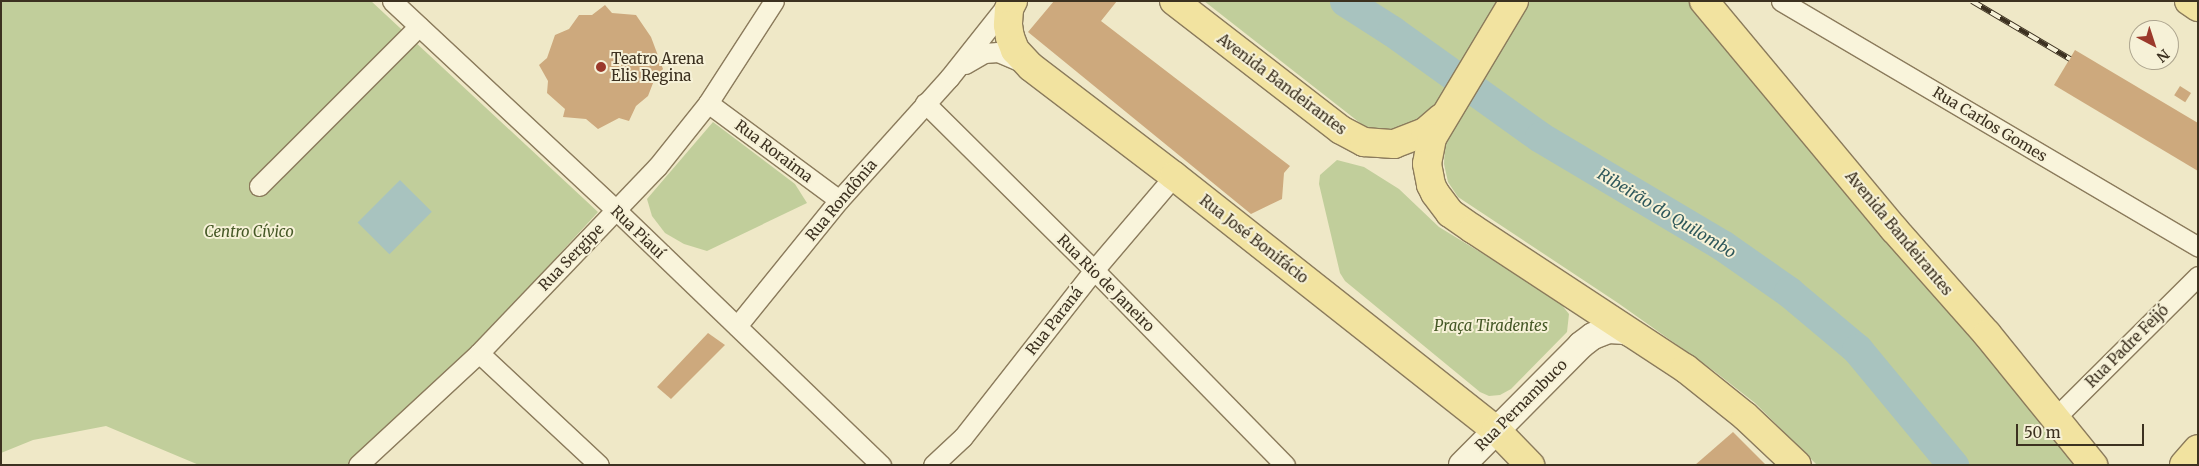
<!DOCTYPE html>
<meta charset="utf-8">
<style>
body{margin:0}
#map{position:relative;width:2199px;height:466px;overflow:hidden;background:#efe8c7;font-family:Merriweather,serif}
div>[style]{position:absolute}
.green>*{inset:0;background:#c1ce9b}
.water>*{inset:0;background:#a8c3bf;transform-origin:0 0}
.river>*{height:31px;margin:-15.5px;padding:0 15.5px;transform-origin:15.5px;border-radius:15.5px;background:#a8c3bf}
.building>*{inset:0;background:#cda97d;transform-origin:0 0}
.roads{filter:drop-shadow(1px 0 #8b7b5c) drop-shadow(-1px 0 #8b7b5c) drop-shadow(0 1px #8b7b5c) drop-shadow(0 -1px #8b7b5c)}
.minor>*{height:19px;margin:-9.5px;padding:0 9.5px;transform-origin:9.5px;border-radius:9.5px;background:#f9f4db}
.secondary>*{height:26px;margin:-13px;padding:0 13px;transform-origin:13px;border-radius:13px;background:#f9f4db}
.primary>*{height:28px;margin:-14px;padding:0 14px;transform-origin:14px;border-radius:14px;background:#f2e3a0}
.rail>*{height:5.5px;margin-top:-2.75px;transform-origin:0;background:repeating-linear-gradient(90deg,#f6f1d7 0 11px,#3c3120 0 22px);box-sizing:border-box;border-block:1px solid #3c3120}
.dots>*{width:14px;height:14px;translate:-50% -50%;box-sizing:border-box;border:2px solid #f6f1d7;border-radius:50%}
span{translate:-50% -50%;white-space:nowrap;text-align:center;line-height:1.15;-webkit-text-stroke:4px #f6f1d7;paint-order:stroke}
.poi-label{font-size:15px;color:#3c3120}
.left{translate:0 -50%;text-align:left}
.street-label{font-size:15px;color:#3c3120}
.park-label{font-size:15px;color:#455826;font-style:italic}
.water-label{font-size:16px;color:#2f585b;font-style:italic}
.frame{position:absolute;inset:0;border:2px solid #3c3120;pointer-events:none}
.north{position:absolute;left:2129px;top:20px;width:50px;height:50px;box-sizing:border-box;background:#f6f1d7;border:1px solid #aca48e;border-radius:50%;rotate:140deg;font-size:14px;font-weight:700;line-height:20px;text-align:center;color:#3c3120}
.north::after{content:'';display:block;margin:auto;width:18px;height:22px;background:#9b392b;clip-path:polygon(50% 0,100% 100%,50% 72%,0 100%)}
.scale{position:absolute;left:2016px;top:424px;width:128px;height:22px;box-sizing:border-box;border:2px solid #3c3120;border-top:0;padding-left:6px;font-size:15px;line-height:18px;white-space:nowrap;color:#3c3120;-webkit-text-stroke:4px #f6f1d7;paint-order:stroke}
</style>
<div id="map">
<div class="green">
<i style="clip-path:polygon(1px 1px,371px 1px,598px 212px,474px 347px,348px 465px,199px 465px,106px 426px,33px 440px,1px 453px)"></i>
<i style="clip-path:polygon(1204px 1px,1690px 1px,1728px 40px,2054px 434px,2076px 465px,1817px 465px,1755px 403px,1714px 371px,1618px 303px,1458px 197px,1448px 182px,1444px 164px,1445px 146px,1452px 130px,1413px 125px,1397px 131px,1380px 131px,1364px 126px)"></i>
<i style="clip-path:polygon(713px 122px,795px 184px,807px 203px,707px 251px,684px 244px,665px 233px,652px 216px,647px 199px)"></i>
<i style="clip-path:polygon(1337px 160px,1364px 167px,1399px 189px,1439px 227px,1557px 299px,1569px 314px,1567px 332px,1511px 389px,1500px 395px,1489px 396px,1480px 392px,1345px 281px,1340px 273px,1319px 184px,1320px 175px)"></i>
</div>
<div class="water">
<i style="left:400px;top:180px;width:45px;height:60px;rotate:45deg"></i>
</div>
<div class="river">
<i style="left:1345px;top:1px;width:56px;rotate:32.6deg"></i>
<i style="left:1392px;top:31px;width:182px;rotate:35.6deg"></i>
<i style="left:1540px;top:137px;width:212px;rotate:30.7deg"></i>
<i style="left:1722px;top:245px;width:82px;rotate:35deg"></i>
<i style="left:1789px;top:292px;width:89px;rotate:40deg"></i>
<i style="left:1857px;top:349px;width:151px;rotate:50.4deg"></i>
</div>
<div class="building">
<i style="clip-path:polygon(1054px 1px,1117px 1px,1101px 21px,1290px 166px,1284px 173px,1282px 199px,1251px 214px,1028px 32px)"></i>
<i style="clip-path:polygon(605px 5px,612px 13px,636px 15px,651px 37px,663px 69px,655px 78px,648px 96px,636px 106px,629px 121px,619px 118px,598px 129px,586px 119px,563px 117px,565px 109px,547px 93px,548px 81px,539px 65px,547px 58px,555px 35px,569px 29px,579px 15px,592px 15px)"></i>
<i style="clip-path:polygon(2075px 50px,2198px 123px,2198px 171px,2054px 85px)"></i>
<i style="left:2180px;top:86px;width:13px;height:11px;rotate:32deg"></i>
<i style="clip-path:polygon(708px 333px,725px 345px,671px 399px,657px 387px)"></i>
<i style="clip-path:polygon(1733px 432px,1766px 465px,1695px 465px)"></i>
</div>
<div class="roads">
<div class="minor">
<i style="left:392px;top:1px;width:306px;rotate:43deg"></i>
<i style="left:616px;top:210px;width:368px;rotate:43.9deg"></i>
<i style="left:1781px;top:1px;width:484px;rotate:30.5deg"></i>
<i style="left:965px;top:64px;width:22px;rotate:-30deg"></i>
<i style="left:984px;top:53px;width:14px;rotate:-4deg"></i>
<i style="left:998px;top:52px;width:28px;rotate:23deg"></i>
<i style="left:708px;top:103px;width:163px;rotate:36.5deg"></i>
<i style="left:925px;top:103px;width:238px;rotate:44.7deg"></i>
<i style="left:1094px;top:270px;width:273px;rotate:45.6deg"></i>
<i style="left:259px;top:186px;width:226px;rotate:-45deg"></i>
<i style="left:737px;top:326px;width:162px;rotate:-51deg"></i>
<i style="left:839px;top:200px;width:164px;rotate:-48deg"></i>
<i style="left:949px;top:78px;width:98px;rotate:-51.6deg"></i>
<i style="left:479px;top:353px;width:164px;rotate:43deg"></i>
<i style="left:2056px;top:417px;width:200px;rotate:-44.8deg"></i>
<i style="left:358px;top:465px;width:165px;rotate:-42.8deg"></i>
<i style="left:479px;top:353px;width:257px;rotate:-46.3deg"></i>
<i style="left:657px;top:167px;width:82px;rotate:-51.4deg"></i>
<i style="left:708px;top:103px;width:121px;rotate:-57.1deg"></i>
<i style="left:933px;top:465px;width:41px;rotate:-43deg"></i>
<i style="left:963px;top:437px;width:212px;rotate:-51.9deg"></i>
<i style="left:1094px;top:270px;width:123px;rotate:-49.6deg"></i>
</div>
<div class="secondary">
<i style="left:1462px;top:465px;width:169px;rotate:-45.2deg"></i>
<i style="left:1581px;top:345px;width:15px;rotate:-37deg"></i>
<i style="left:1593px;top:336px;width:17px;rotate:-21deg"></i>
<i style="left:1609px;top:330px;width:16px;rotate:4deg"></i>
<i style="left:1625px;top:331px;width:14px;rotate:25deg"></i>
</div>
<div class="primary">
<i style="left:1013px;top:1px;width:9px;rotate:117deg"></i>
<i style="left:1009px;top:9px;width:16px;rotate:94deg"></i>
<i style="left:1008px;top:25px;width:12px;rotate:81deg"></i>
<i style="left:1010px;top:37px;width:14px;rotate:69deg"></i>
<i style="left:1015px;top:50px;width:23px;rotate:47deg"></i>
<i style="left:1031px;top:67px;width:180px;rotate:37.3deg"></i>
<i style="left:1174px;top:176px;width:410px;rotate:38.3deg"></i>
<i style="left:1496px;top:430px;width:49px;rotate:45.8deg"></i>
<i style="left:1174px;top:1px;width:211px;rotate:37.7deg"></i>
<i style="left:1341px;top:130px;width:26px;rotate:28deg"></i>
<i style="left:1364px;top:142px;width:30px;rotate:4deg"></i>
<i style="left:1394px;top:144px;width:33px;rotate:-21deg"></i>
<i style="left:1425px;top:132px;width:21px;rotate:-41deg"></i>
<i style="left:1514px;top:1px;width:160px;rotate:120.9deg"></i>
<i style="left:1432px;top:138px;width:26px;rotate:101deg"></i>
<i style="left:1427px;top:164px;width:21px;rotate:79deg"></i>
<i style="left:1431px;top:185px;width:9px;rotate:63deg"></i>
<i style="left:1435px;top:193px;width:25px;rotate:53deg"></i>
<i style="left:1450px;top:213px;width:28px;rotate:35deg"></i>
<i style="left:1473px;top:229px;width:254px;rotate:33.3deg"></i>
<i style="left:1685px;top:368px;width:77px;rotate:38.7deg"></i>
<i style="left:1745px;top:416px;width:71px;rotate:43.3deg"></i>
<i style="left:1704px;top:1px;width:297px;rotate:50.2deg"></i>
<i style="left:1894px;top:229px;width:140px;rotate:48.5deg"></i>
<i style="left:1987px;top:334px;width:169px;rotate:51deg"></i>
<i style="left:2189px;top:1px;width:11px;rotate:34deg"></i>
<i style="left:2184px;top:465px;width:21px;rotate:-49deg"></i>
</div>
</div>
<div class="rail">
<i style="left:1972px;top:1px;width:114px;rotate:30.6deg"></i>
</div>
<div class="dots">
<i style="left:601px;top:67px;background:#9b392b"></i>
</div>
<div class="poi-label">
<span class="left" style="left:611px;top:67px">Teatro Arena<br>Elis Regina</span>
</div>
<div class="street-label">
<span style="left:1282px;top:84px;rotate:37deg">Avenida Bandeirantes</span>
<span style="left:1990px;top:124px;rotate:31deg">Rua Carlos Gomes</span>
<span style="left:774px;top:151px;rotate:37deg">Rua Roraima</span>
<span style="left:841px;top:200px;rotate:-50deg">Rua Rondônia</span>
<span style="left:638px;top:232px;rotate:44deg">Rua Piauí</span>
<span style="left:1899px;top:233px;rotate:50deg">Avenida Bandeirantes</span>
<span style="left:1254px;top:239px;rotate:38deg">Rua José Bonifácio</span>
<span style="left:571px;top:257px;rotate:-46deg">Rua Sergipe</span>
<span style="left:1106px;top:283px;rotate:45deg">Rua Rio de Janeiro</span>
<span style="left:1054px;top:321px;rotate:-52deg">Rua Paraná</span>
<span style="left:2127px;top:346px;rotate:-45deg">Rua Padre Feijó</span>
<span style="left:1521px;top:405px;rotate:-45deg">Rua Pernambuco</span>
</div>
<div class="park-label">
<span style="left:249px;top:232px">Centro Cívico</span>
<span style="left:1491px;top:326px">Praça Tiradentes</span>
</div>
<div class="water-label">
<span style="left:1667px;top:213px;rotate:31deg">Ribeirão do Quilombo</span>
</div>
<div class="frame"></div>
<div class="north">N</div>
<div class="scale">50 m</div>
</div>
